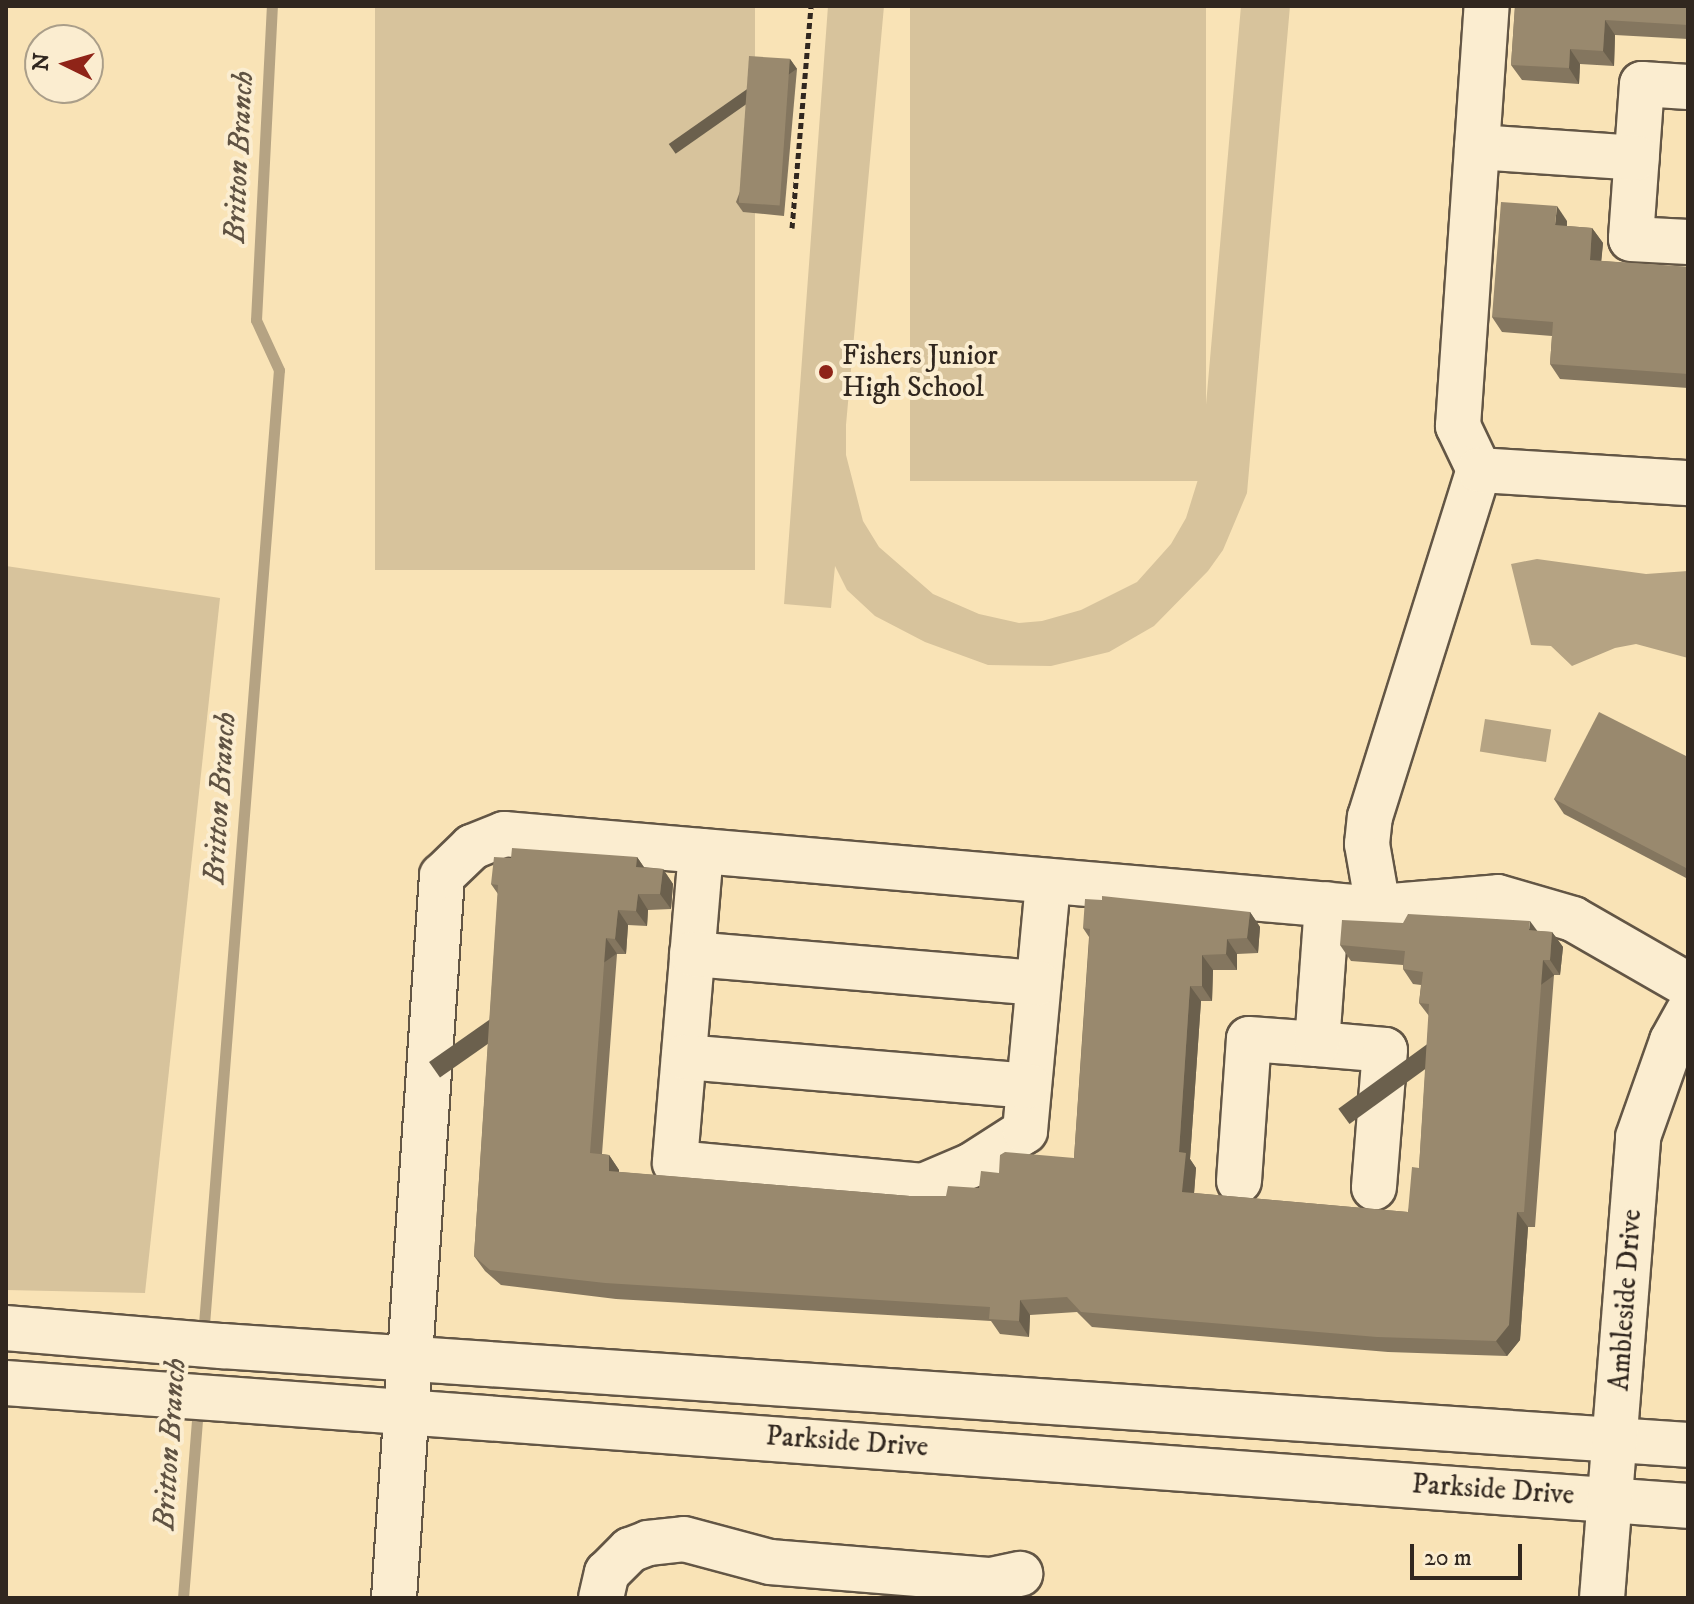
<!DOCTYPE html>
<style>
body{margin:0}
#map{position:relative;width:1694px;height:1604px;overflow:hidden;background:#f9e3b6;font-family:"IM FELL DW Pica",serif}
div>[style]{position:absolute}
.green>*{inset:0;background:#d7c39c;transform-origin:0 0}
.water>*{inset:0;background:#b5a383;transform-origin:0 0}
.stream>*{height:11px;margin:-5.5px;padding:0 5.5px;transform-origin:5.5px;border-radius:5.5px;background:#b5a383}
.path>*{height:5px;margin-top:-2.5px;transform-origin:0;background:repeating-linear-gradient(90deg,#31271f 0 6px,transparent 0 10px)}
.roads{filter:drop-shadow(2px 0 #635645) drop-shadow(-2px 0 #635645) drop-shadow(0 2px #635645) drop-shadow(0 -2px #635645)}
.minor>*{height:44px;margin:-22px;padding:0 22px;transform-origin:22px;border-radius:22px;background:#fbedd0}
.wall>*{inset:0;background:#84765f}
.shaded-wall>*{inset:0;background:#6b604d;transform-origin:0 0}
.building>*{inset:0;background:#99896e;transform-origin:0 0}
.dots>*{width:22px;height:22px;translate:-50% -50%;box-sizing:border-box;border:4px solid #fbedd0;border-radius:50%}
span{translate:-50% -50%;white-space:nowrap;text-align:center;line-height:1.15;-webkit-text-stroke:8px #fbedd0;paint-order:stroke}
.poi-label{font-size:28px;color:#31271f}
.left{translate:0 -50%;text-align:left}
.street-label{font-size:28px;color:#31271f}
.water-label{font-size:30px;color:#5f5242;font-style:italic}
.frame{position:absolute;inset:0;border:8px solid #31271f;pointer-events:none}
.north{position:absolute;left:24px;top:24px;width:80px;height:80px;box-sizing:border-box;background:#fbedd0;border:2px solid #aa9e89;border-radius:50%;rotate:275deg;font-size:22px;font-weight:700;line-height:32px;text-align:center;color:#31271f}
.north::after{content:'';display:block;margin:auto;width:28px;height:36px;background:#8f2418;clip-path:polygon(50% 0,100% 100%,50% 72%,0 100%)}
.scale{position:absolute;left:1410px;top:1544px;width:112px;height:36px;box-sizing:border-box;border:4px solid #31271f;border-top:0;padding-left:10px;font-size:24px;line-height:28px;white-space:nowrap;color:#31271f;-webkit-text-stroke:6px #fbedd0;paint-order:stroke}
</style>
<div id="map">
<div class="green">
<i style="left:375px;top:6px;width:380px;height:564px"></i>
<i style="clip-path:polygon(828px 6px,884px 6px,846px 425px,846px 455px,863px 521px,879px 547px,933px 594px,979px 614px,1019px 623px,1042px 621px,1081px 610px,1137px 582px,1171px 544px,1186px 518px,1200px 473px,1241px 6px,1290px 6px,1247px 493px,1223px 550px,1208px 571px,1154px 626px,1109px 652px,1051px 666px,988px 665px,925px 642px,875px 616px,847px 590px,835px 566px,831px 608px,784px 604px)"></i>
<i style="left:910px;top:6px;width:296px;height:475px"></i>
<i style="clip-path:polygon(6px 566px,220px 598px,145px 1293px,6px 1290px)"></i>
</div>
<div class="water">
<i style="clip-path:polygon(1537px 559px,1646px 574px,1688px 571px,1688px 658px,1636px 644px,1615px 648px,1572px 666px,1551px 646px,1531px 645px,1511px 564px)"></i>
<i style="left:1485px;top:719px;width:67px;height:33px;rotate:9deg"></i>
</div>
<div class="stream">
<i style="left:203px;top:1337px;width:970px;rotate:-85.51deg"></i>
<i style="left:279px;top:370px;width:55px;rotate:-114.7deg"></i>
<i style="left:256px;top:320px;width:314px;rotate:-87.1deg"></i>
<i style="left:183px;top:1598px;width:193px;rotate:-85.5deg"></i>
</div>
<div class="path">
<i style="left:792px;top:228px;width:223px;rotate:-85.1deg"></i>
</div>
<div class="roads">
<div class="minor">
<i style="left:1688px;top:87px;width:46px;rotate:-176.3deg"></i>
<i style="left:1642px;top:84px;width:155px;rotate:94.1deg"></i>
<i style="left:1631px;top:239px;width:57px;rotate:3deg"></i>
<i style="left:1477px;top:147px;width:160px;rotate:3.9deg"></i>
<i style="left:1479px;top:470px;width:49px;rotate:-115.5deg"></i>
<i style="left:1458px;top:426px;width:421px;rotate:-86.1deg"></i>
<i style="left:701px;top:851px;width:313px;rotate:94.8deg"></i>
<i style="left:675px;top:1163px;width:249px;rotate:5.3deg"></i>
<i style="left:923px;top:1186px;width:53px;rotate:-23.2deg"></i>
<i style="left:972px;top:1165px;width:63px;rotate:-32.7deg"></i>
<i style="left:1025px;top:1131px;width:251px;rotate:-84.7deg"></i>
<i style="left:1378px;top:907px;width:64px;rotate:-99.9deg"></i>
<i style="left:1367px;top:844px;width:27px;rotate:-84deg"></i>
<i style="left:1370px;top:817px;width:364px;rotate:-72.6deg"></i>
<i style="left:1479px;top:470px;width:209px;rotate:3.6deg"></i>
<i style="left:692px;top:954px;width:347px;rotate:4.8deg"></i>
<i style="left:1317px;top:1044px;width:68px;rotate:5deg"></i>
<i style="left:1385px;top:1050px;width:138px;rotate:94.6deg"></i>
<i style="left:684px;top:1057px;width:346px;rotate:4.8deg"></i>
<i style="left:1239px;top:1181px;width:142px;rotate:-86deg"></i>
<i style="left:1249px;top:1039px;width:68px;rotate:4.2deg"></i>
<i style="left:1317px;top:1044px;width:140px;rotate:-85.9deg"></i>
<i style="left:6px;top:1328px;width:217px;rotate:4.8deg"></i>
<i style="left:222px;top:1346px;width:1469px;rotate:3.86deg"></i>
<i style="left:6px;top:1383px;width:1686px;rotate:4.18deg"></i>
<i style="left:394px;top:1598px;width:724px;rotate:-86.2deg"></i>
<i style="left:442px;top:876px;width:42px;rotate:-44deg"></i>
<i style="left:472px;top:847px;width:35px;rotate:-22deg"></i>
<i style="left:504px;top:834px;width:867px;rotate:4.9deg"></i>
<i style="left:1368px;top:908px;width:130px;rotate:-4.8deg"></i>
<i style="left:1498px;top:897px;width:78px;rotate:16.3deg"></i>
<i style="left:1573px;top:919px;width:133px;rotate:29.9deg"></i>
<i style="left:601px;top:1598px;width:26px;rotate:-77deg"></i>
<i style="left:607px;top:1573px;width:33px;rotate:-45deg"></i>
<i style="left:630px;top:1550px;width:19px;rotate:-21deg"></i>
<i style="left:648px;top:1543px;width:36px;rotate:-6deg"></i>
<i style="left:684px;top:1539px;width:89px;rotate:15deg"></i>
<i style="left:770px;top:1562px;width:222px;rotate:4.7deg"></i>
<i style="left:991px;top:1580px;width:30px;rotate:-12deg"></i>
<i style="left:1602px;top:1598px;width:462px;rotate:-85.5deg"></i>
<i style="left:1638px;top:1137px;width:102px;rotate:-70.5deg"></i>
<i style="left:1672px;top:1041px;width:33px;rotate:-61deg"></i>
</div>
</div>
<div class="wall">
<i style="clip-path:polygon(1515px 6px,1688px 6px,1688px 39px,1615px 35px,1614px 66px,1580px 64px,1579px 84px,1522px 80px,1511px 65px)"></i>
<i style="clip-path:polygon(790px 59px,797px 69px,784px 216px,743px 212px,736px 202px)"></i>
<i style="clip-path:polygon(1567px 221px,1567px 226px,1592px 228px,1603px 243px,1601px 261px,1688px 267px,1688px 388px,1560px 379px,1550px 364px,1552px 336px,1502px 332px,1492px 317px)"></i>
<i style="clip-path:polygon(1688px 757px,1688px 879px,1564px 814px,1554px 799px)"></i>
<i style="clip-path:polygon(637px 857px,644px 867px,663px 869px,673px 884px,671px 909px,648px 910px,647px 926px,628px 925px,626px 954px,617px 954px,602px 1154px,609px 1155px,619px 1170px,619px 1172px,910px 1196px,946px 1196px,979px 1188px,999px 1173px,1074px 1158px,1089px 937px,1083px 928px,1250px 912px,1260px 927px,1258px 953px,1237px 954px,1237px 970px,1213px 970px,1212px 1001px,1201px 1001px,1190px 1159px,1196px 1168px,1194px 1193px,1408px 1212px,1419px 1168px,1429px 1016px,1419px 1003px,1421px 985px,1413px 984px,1403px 969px,1403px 965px,1351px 961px,1340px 945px,1537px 931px,1552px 932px,1563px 947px,1560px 975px,1554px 975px,1535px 1227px,1528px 1227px,1520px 1340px,1507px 1356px,1388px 1352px,1092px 1327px,1077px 1312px,1030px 1315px,1029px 1337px,1000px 1334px,991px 1321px,616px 1299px,501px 1285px,485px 1271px,474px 1256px,498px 894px,491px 884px,511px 858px)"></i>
</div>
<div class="shaded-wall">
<i style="clip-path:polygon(1605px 20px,1615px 35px,1614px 66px,1603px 51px)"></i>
<i style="clip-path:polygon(1570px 49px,1580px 64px,1579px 84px,1569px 68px)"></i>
<i style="left:790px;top:59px;width:12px;height:148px;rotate:55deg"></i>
<i style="clip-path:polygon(1557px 206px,1567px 221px,1566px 241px,1555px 225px)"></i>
<i style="clip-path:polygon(1592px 228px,1603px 243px,1600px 275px,1590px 260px)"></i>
<i style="clip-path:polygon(637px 857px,647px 872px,636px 867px)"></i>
<i style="clip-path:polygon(663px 869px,673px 884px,671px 909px,660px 894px)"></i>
<i style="clip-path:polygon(638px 894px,648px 910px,647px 926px,636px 911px)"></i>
<i style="clip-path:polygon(618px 910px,628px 925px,626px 954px,615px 939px)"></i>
<i style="clip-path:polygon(1250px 912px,1260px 927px,1258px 953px,1247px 938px)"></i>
<i style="clip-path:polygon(1530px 921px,1541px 936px,1529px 930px)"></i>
<i style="clip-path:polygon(1552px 932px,1563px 947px,1560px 975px,1550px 960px)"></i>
<i style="left:606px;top:938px;width:19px;height:216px;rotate:55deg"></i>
<i style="clip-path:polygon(1227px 939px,1237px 954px,1237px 970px,1226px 954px)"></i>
<i style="clip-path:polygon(1202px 955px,1213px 970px,1212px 1001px,1202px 986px)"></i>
<i style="left:1543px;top:960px;width:19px;height:253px;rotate:54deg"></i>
<i style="clip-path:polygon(1190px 986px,1201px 1001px,1190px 1159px,1196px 1168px,1193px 1207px,1182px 1192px,1179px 1152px)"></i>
<i style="clip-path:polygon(609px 1155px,619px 1170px,619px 1186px,609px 1171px)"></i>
<i style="clip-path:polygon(1517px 1212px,1528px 1227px,1520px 1340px,1507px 1356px,1496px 1341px)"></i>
<i style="clip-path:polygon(1020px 1300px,1030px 1315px,1029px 1337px,1019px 1321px)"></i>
</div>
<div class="building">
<i style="clip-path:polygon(1515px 6px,1688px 6px,1688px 25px,1605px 20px,1603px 51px,1570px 49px,1569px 68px,1511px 65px)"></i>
<i style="left:749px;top:56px;width:41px;height:147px;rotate:4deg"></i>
<i style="clip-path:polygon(1501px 202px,1557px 206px,1555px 225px,1592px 228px,1590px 260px,1688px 267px,1688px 374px,1550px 364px,1553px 322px,1492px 317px)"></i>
<i style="clip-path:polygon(1599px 712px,1688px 757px,1688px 869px,1554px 799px)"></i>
<i style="clip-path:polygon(512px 848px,637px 857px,636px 867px,663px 869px,660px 894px,638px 894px,636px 911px,618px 910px,615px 939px,606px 938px,590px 1153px,609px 1155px,609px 1171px,910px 1196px,946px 1196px,948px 1186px,979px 1188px,981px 1171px,999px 1173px,1000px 1155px,1005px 1152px,1074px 1158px,1090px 929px,1083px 928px,1085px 899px,1102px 900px,1102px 896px,1250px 912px,1247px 938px,1227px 939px,1226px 954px,1202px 955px,1202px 986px,1190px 986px,1179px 1152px,1186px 1153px,1182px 1192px,1408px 1212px,1412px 1167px,1419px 1168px,1429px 1004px,1419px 1003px,1423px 972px,1403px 969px,1405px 951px,1340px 945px,1342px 920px,1403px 923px,1408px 914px,1530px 921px,1529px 930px,1552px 932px,1550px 960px,1543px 960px,1524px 1212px,1517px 1212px,1509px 1325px,1496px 1341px,1377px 1337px,1081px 1312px,1067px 1297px,1020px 1300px,1019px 1321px,989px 1319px,990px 1307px,605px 1283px,490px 1270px,474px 1256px,498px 885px,491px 884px,494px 857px,511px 858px)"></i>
</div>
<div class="dots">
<i style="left:826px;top:372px;background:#8f2418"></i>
</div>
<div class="poi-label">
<span class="left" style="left:842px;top:372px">Fishers Junior<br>High School</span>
</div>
<div class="street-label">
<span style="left:1626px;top:1300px;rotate:-86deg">Ambleside Drive</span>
<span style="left:847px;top:1442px;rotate:4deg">Parkside Drive</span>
<span style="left:1493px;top:1490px;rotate:4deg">Parkside Drive</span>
</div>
<div class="water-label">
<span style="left:240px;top:157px;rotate:-87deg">Britton Branch</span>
<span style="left:221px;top:798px;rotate:-86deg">Britton Branch</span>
<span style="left:171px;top:1444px;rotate:-86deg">Britton Branch</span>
</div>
<div class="frame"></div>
<div class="north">N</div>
<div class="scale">20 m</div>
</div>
